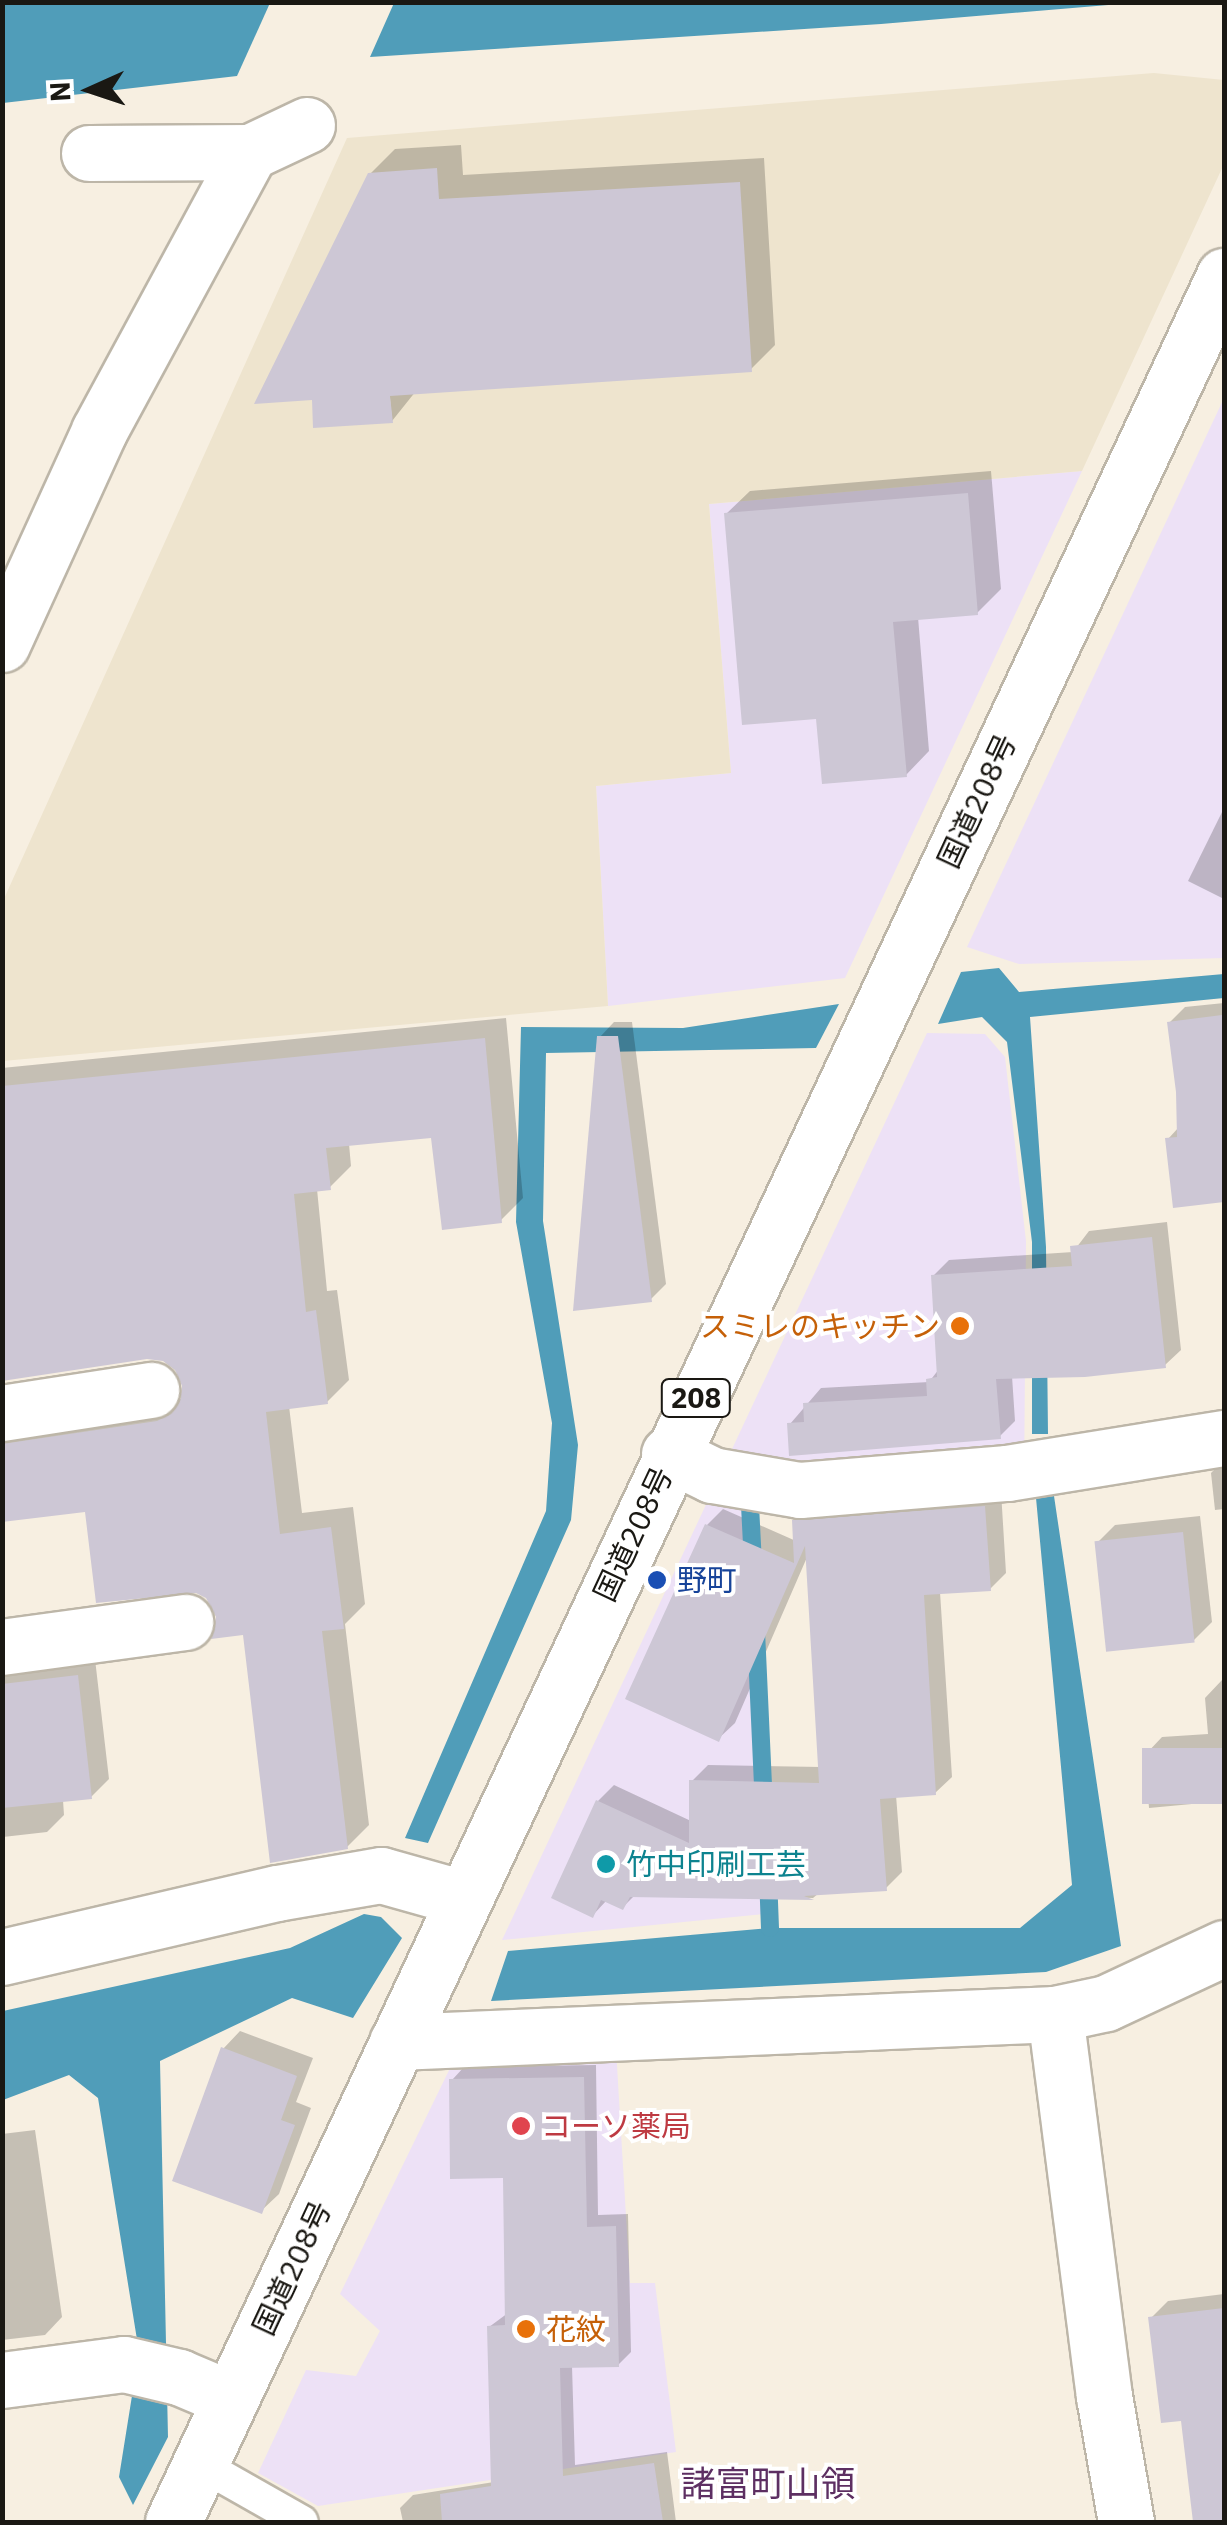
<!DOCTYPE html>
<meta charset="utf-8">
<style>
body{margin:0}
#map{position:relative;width:1227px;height:2525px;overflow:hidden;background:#f7efe1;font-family:"IBM Plex Sans","Noto Sans JP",sans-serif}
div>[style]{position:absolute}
.commercial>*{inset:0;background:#ede1f6}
.built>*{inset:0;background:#eee4ce}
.water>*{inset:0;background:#509db9}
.shadow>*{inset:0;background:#0003}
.stream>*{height:18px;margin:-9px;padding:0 9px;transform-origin:9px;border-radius:9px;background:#509db9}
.building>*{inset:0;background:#cdc7d5;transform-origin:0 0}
.roads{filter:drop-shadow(2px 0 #bdb6a8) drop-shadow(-2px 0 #bdb6a8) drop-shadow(0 2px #bdb6a8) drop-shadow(0 -2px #bdb6a8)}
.lane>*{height:32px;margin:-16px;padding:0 16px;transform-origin:16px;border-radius:16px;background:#fff}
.street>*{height:55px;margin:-27.5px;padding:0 27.5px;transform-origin:27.5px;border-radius:27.5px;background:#fff}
.highway>*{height:55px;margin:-27.5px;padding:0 27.5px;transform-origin:27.5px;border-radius:27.5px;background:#fff}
.dots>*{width:28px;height:28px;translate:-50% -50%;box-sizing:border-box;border:5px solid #fff;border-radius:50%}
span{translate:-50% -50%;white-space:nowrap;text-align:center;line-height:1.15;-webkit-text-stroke:8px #fff;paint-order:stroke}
.shield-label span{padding:2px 8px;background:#fff;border:2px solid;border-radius:8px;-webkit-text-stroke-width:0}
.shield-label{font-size:28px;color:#1a1813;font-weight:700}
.street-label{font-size:30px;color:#1a1813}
.food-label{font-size:30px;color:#c56008}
.right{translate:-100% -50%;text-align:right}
.left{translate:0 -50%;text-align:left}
.transit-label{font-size:30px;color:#164399}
.culture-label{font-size:30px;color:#0d838f}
.health-label{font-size:30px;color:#be3a42}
.quarter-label{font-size:35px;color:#5d2f62}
.frame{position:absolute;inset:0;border:5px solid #1a1813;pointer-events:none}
.north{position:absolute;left:40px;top:40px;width:100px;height:100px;-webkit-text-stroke:8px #fff;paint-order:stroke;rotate:267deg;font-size:28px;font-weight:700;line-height:40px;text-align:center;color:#1a1813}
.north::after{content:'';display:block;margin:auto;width:35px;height:45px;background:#1a1813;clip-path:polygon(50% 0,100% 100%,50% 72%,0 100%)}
</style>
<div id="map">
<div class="commercial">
<i style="clip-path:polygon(1224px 398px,1224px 958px,1019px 964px,967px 947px)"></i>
<i style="clip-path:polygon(1082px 471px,845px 978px,608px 1006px,596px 786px,731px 773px,709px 504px)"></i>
<i style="clip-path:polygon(927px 1033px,985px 1034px,1005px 1057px,1026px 1241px,1024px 1489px,745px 1503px,764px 1914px,502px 1940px)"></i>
<i style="clip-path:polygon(616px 2049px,630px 2283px,655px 2283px,676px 2452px,318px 2506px,258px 2473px,306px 2370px,356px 2376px,380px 2331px,340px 2294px,454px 2060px)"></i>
</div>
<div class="built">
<i style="clip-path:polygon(1154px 73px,1224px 80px,1224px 164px,1082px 471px,709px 504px,731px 773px,596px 786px,608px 1006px,3px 1061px,3px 901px,347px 138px)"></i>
</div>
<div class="water">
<i style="clip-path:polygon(2px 3px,3px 2px,270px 3px,237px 76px,3px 103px)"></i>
<i style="clip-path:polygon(394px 3px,394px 2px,1132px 3px,881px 24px,370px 57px)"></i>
<i style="clip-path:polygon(999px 968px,1019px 992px,1224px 974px,1224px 998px,1030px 1017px,1046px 1247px,1048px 1434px,1032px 1434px,1032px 1242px,1007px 1042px,982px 1017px,938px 1024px,961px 972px)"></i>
<i style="clip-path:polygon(839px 1004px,816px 1048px,546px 1053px,543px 1221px,578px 1445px,571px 1520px,428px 1843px,405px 1838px,546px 1511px,552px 1423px,516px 1222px,521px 1027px,683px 1028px)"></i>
<i style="clip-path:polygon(1054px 1496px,1121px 1946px,1046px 1972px,491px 2001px,508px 1951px,770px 1928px,1020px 1928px,1072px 1885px,1036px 1498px)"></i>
<i style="clip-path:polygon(364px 1914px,381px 1917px,402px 1938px,353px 2018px,292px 1998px,160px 2061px,168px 2437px,133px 2505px,119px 2477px,139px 2352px,98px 2098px,69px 2075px,3px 2100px,3px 2011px,290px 1948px)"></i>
</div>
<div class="shadow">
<i style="clip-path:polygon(461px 145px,463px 175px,764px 158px,775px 345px,750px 370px,416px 391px,392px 421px,370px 174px,395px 149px)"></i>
<i style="clip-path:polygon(991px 471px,1001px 589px,977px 613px,918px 617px,929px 751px,906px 775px,818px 716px,726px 514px,750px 491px)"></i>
<i style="clip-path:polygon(1224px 808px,1224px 899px,1188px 881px)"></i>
<i style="clip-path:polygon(1224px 1003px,1224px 1200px,1175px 1206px,1168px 1139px,1179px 1127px,1178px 1092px,1169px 1023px,1185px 1007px)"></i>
<i style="clip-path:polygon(506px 1018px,523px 1198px,500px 1221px,433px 1136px,349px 1144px,351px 1166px,329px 1188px,317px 1189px,327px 1291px,337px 1290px,349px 1380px,327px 1402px,289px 1406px,302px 1513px,353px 1507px,365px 1604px,345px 1624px,369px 1825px,347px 1847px,246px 1632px,219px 1618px,208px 1596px,87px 1509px,2px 1519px,2px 1413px,29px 1423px,181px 1399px,184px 1386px,177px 1368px,164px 1359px,147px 1357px,2px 1379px,2px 1068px)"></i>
<i style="clip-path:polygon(614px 1022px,632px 1022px,666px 1284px,650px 1300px,599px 1038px)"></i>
<i style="clip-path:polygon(1167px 1222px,1181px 1350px,1165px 1365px,1012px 1376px,1015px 1421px,999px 1437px,791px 1454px,790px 1424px,821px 1388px,929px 1382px,939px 1369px,933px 1276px,949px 1260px,1073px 1252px,1089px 1231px)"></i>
<i style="clip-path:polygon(1224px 1460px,1224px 1509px,1215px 1510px,1211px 1473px)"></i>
<i style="clip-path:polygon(1001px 1491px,1006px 1573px,990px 1589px,940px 1592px,952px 1777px,935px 1793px,896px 1795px,902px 1872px,886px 1888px,819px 1893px,813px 1898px,636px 1894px,623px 1907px,607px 1900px,593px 1915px,598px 1801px,614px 1785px,691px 1821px,692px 1781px,708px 1765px,821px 1767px,808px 1555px,735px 1723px,718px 1739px,707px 1525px,723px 1509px,796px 1541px,795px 1521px,811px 1505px)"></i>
<i style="clip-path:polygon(1200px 1516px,1212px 1622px,1194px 1640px,1097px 1543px,1115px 1525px)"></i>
<i style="clip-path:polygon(95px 1659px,109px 1779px,91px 1797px,63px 1800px,64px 1815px,47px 1832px,3px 1837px,2px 1671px)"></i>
<i style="clip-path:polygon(1222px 1680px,1224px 1801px,1149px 1808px,1145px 1755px,1162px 1737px,1208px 1734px,1205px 1698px)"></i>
<i style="clip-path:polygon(240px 2031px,313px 2058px,296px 2102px,311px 2108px,279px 2194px,261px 2211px,223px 2049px)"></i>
<i style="clip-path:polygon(596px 2065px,598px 2215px,628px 2214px,631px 2352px,618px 2365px,572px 2366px,575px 2465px,667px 2452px,676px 2522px,403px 2522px,400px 2508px,413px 2495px,494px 2482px,489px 2327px,508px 2313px,505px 2176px,452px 2080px,464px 2067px)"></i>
<i style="clip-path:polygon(35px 2130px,62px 2317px,45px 2335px,2px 2340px,2px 2134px)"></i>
<i style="clip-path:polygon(1224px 2294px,1224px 2487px,1192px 2491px,1183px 2418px,1151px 2318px,1168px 2301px)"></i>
</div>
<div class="stream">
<i style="left:750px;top:1505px;width:60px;rotate:87.1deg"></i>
<i style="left:756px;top:1631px;width:174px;rotate:87.4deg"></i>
<i style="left:768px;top:1876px;width:52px;rotate:87.8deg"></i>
</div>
<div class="building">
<i style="clip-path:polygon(437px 168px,439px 199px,740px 182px,752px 372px,390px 396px,393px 423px,313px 428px,312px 400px,254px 404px,368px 173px)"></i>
<i style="clip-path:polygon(968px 493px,978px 615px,893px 622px,907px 777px,822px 784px,816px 719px,742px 725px,724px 513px)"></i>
<i style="clip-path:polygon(1222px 1015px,1224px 1202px,1173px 1208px,1165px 1138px,1177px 1137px,1176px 1092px,1167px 1022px)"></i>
<i style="clip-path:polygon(597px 1036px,618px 1036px,652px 1302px,573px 1311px)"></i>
<i style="clip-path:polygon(485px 1038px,502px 1223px,442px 1230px,431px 1138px,326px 1148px,331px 1190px,294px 1194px,306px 1312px,316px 1310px,328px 1404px,266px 1412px,280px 1534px,331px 1527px,344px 1629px,322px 1631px,348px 1849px,270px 1863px,243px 1635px,211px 1639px,216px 1617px,206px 1598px,196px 1593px,96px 1603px,85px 1512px,2px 1522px,2px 1444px,157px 1421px,171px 1414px,180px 1402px,182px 1386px,175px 1370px,163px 1361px,147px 1359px,2px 1381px,2px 1086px)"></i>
<i style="clip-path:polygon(1152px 1237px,1166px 1368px,1085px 1377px,996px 1379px,1001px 1439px,789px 1456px,787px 1423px,804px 1422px,803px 1403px,927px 1396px,926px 1379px,937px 1377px,931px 1275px,1072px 1266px,1070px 1246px)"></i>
<i style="clip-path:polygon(985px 1506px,991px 1591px,924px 1595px,936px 1795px,880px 1799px,887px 1891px,804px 1896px,814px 1900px,630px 1897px,623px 1910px,601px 1900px,593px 1918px,551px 1898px,596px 1800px,689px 1843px,689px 1780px,819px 1783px,805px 1546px,719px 1742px,625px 1699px,705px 1524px,794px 1563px,792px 1520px)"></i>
<i style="left:1183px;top:1532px;width:111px;height:89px;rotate:84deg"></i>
<i style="clip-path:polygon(78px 1675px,92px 1799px,2px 1808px,2px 1684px)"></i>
<i style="left:1224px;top:1748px;width:56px;height:82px;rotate:90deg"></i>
<i style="clip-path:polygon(221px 2047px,297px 2076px,281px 2120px,295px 2125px,262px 2214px,172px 2181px)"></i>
<i style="clip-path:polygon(584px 2077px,587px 2227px,616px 2226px,619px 2367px,560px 2368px,563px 2476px,654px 2463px,663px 2522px,442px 2522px,440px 2494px,491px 2486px,487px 2326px,505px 2325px,503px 2178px,450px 2179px,449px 2079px)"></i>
<i style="clip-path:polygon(1224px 2308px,1224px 2520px,1193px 2522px,1181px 2421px,1161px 2423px,1148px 2317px)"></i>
</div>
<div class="roads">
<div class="lane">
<i style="left:200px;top:2464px;width:117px;rotate:29.6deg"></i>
</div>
<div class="street">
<i style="left:89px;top:153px;width:161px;rotate:-0.4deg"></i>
<i style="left:250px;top:152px;width:63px;rotate:-25.3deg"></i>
<i style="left:2px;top:644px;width:234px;rotate:-65.5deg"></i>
<i style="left:99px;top:431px;width:317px;rotate:-61.6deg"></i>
<i style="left:2px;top:1413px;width:151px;rotate:-8.8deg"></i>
<i style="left:669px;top:1454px;width:48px;rotate:26deg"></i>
<i style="left:712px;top:1475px;width:89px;rotate:9.7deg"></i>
<i style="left:800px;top:1490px;width:208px;rotate:-4.7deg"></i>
<i style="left:1007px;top:1473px;width:220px;rotate:-9.2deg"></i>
<i style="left:2px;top:1647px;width:185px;rotate:-7.8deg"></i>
<i style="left:2px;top:1957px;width:282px;rotate:-13.1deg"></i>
<i style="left:277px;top:1893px;width:106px;rotate:-9.8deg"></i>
<i style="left:381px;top:1875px;width:85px;rotate:15.7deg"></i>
<i style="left:1055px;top:2014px;width:385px;rotate:82.7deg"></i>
<i style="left:1104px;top:2396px;width:128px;rotate:80.1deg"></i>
<i style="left:397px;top:2042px;width:659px;rotate:-2.44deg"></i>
<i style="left:1055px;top:2014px;width:52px;rotate:-12.2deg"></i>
<i style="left:1106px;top:2003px;width:130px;rotate:-25deg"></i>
<i style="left:2px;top:2380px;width:123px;rotate:-7.5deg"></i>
<i style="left:124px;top:2364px;width:57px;rotate:13.3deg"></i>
<i style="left:179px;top:2377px;width:56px;rotate:22.9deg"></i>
</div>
<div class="highway">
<i style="left:173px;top:2522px;width:2480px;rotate:-64.92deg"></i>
</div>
</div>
<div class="dots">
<i style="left:960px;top:1326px;background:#e8710a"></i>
<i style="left:657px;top:1580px;background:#1a4fb4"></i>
<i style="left:606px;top:1864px;background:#0f9aa8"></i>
<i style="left:521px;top:2126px;background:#e0444e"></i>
<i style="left:526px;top:2329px;background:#e8710a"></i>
</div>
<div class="shield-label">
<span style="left:696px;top:1398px">208</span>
</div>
<div class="street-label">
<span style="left:977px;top:801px;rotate:-65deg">国道208号</span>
<span style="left:633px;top:1534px;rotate:-65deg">国道208号</span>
<span style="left:292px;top:2268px;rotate:-65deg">国道208号</span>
</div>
<div class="food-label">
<span class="right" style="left:940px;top:1326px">スミレのキッチン</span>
<span class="left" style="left:546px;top:2329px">花紋</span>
</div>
<div class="transit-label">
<span class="left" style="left:677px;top:1580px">野町</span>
</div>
<div class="culture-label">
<span class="left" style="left:626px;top:1864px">竹中印刷工芸</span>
</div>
<div class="health-label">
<span class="left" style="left:541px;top:2126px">コーソ薬局</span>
</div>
<div class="quarter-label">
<span style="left:768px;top:2483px">諸富町山領</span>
</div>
<div class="frame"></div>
<div class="north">N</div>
</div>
